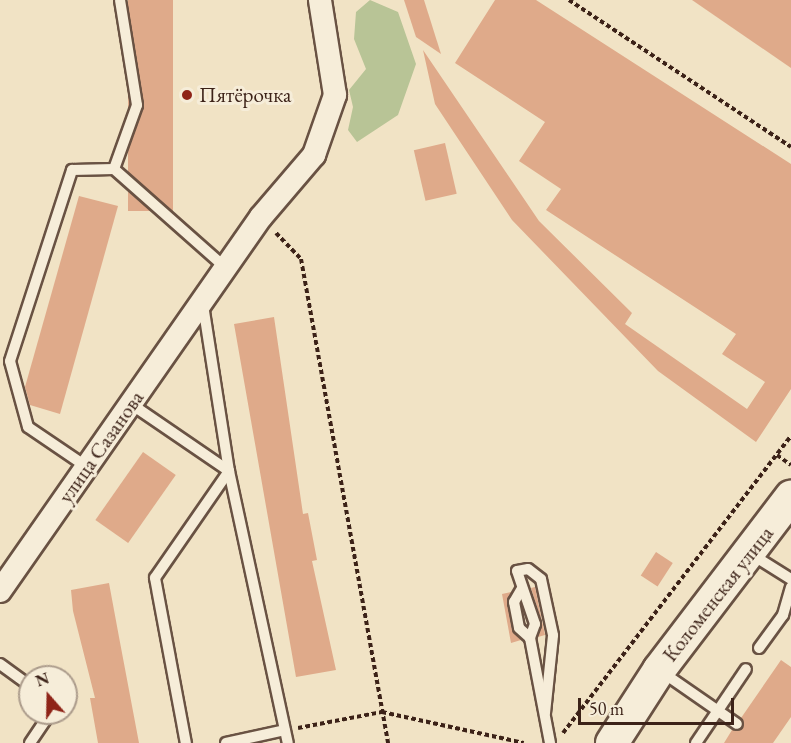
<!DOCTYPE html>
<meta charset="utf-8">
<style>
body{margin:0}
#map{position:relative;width:791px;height:743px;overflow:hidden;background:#f1e3c5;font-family:"EB Garamond",serif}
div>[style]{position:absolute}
.green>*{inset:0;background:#b8c496}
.building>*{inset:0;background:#dfaa8a;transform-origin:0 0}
.path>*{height:4px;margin-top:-2px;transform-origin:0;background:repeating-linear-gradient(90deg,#3c2218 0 4.5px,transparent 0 7.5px)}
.roads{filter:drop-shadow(2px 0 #695243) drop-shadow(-2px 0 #695243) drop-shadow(0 2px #695243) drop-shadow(0 -2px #695243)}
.lane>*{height:10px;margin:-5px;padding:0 5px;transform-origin:5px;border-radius:5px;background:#f6edd9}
.street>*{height:22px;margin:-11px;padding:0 11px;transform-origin:11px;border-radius:11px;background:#f6edd9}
.secondary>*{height:32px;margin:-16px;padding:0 16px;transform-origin:16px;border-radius:16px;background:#f6edd9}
.dots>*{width:16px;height:16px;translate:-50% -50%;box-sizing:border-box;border:3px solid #f6edd9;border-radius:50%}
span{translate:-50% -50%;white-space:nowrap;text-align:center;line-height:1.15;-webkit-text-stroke:6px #f6edd9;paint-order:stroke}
.poi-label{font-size:21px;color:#3c2218}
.left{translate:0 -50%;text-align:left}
.street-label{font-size:21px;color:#3c2218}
.north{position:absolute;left:18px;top:665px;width:60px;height:60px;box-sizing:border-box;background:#f6edd9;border:2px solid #ac9c8c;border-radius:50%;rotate:340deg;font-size:16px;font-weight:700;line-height:24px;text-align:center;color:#3c2218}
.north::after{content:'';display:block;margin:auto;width:21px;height:27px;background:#8f2418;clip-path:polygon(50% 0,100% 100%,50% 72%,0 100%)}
.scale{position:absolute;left:578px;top:698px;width:156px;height:27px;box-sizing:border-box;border:3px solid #3c2218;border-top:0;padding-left:8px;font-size:18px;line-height:21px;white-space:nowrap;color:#3c2218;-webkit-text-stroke:4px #f6edd9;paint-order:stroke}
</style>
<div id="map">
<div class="green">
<i style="clip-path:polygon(370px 0,398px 12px,416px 64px,398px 115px,357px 142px,348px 130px,353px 107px,349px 90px,366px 69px,354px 39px,356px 12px)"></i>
</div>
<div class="building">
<i style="left:128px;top:0;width:45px;height:211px"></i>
<i style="clip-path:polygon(404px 0,424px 0,441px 54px,416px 37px)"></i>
<i style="clip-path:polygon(495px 0,536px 0,791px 164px,791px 389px,756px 442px,658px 371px,512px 220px,435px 104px,423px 50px,539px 221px,632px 313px,625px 324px,747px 409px,765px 382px,722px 354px,736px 334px,546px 210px,561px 189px,519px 161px,545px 122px,455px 63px)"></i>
<i style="clip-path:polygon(692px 0,791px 0,791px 68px)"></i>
<i style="left:445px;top:143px;width:52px;height:32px;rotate:77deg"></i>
<i style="clip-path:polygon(79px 196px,118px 206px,60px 414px,30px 405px,25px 387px)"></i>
<i style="clip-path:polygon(274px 317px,303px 514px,308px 513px,317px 560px,312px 561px,336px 670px,296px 677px,234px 324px)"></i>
<i style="left:143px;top:452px;width:40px;height:83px;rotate:35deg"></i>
<i style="left:656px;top:552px;width:20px;height:28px;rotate:33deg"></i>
<i style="clip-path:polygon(109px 583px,119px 637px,139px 743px,98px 743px,90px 698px,95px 698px,73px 611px,71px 590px)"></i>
<i style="clip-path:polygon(535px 587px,545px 635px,538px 637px,542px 622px,531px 588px)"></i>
<i style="clip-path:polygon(511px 592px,507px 603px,512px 629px,521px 640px,511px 643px,502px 594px)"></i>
<i style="clip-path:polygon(781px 660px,791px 667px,791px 717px,773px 743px,724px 743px,732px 730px,743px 729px,741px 718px)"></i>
</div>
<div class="path">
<i style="left:569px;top:0;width:266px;rotate:33.5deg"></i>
<i style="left:276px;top:233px;width:36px;rotate:46deg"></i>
<i style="left:301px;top:259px;width:492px;rotate:79.8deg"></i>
<i style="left:777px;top:455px;width:17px;rotate:36deg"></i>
<i style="left:298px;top:728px;width:86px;rotate:-10.8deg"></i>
<i style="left:382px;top:712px;width:145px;rotate:12.3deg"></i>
<i style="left:563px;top:733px;width:374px;rotate:-52.5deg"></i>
</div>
<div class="roads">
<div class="lane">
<i style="left:114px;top:169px;width:68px;rotate:-70.2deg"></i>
<i style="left:137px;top:105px;width:106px;rotate:-99.2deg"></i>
<i style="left:203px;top:305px;width:168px;rotate:81.1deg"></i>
<i style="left:229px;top:471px;width:278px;rotate:77.8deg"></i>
<i style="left:131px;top:404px;width:119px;rotate:34.4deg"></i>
<i style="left:229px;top:471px;width:130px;rotate:124.7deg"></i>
<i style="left:155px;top:578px;width:168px;rotate:79.4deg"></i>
<i style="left:87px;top:467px;width:71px;rotate:-145.9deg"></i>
<i style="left:28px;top:427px;width:68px;rotate:-105.3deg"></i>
<i style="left:10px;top:361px;width:201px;rotate:-72deg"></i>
<i style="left:72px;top:170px;width:42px;rotate:-1.4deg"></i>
<i style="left:114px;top:169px;width:149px;rotate:41.5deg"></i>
<i style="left:751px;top:554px;width:47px;rotate:32deg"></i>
<i style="left:521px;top:590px;width:14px;rotate:120deg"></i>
<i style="left:514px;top:602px;width:26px;rotate:79deg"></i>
<i style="left:519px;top:628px;width:15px;rotate:42deg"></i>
<i style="left:759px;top:648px;width:41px;rotate:-54deg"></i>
<i style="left:783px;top:615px;width:29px;rotate:-74deg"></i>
<i style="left:0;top:664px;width:37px;rotate:36deg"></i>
<i style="left:662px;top:672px;width:91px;rotate:34.7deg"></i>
<i style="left:545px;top:713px;width:78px;rotate:-84.1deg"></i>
<i style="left:553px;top:635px;width:57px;rotate:-102.1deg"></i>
<i style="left:541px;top:579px;width:16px;rotate:-142deg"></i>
<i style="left:528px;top:569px;width:11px;rotate:170deg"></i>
<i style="left:517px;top:571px;width:56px;rotate:71.2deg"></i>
<i style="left:535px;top:624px;width:15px;rotate:110deg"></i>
<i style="left:530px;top:638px;width:107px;rotate:79.2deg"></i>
<i style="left:30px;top:743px;width:36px;rotate:-56deg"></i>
<i style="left:226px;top:743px;width:60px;rotate:-12.4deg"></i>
<i style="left:696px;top:743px;width:89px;rotate:-56deg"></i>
</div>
<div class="street">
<i style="left:0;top:591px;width:456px;rotate:-55.1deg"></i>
<i style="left:261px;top:217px;width:82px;rotate:-49.5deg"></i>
<i style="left:314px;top:155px;width:64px;rotate:-70.7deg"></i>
<i style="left:335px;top:95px;width:96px;rotate:-99deg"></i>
</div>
<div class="secondary">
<i style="left:612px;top:743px;width:87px;rotate:-57.2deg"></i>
<i style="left:659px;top:670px;width:218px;rotate:-52.7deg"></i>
</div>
</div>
<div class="dots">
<i style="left:187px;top:95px;background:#8f2418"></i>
</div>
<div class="poi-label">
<span class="left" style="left:199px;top:95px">Пятёрочка</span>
</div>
<div class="street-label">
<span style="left:101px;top:447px;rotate:-55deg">улица Сазанова</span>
<span style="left:718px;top:594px;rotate:-52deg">Коломенская улица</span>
</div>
<div class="north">N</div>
<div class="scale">50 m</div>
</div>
